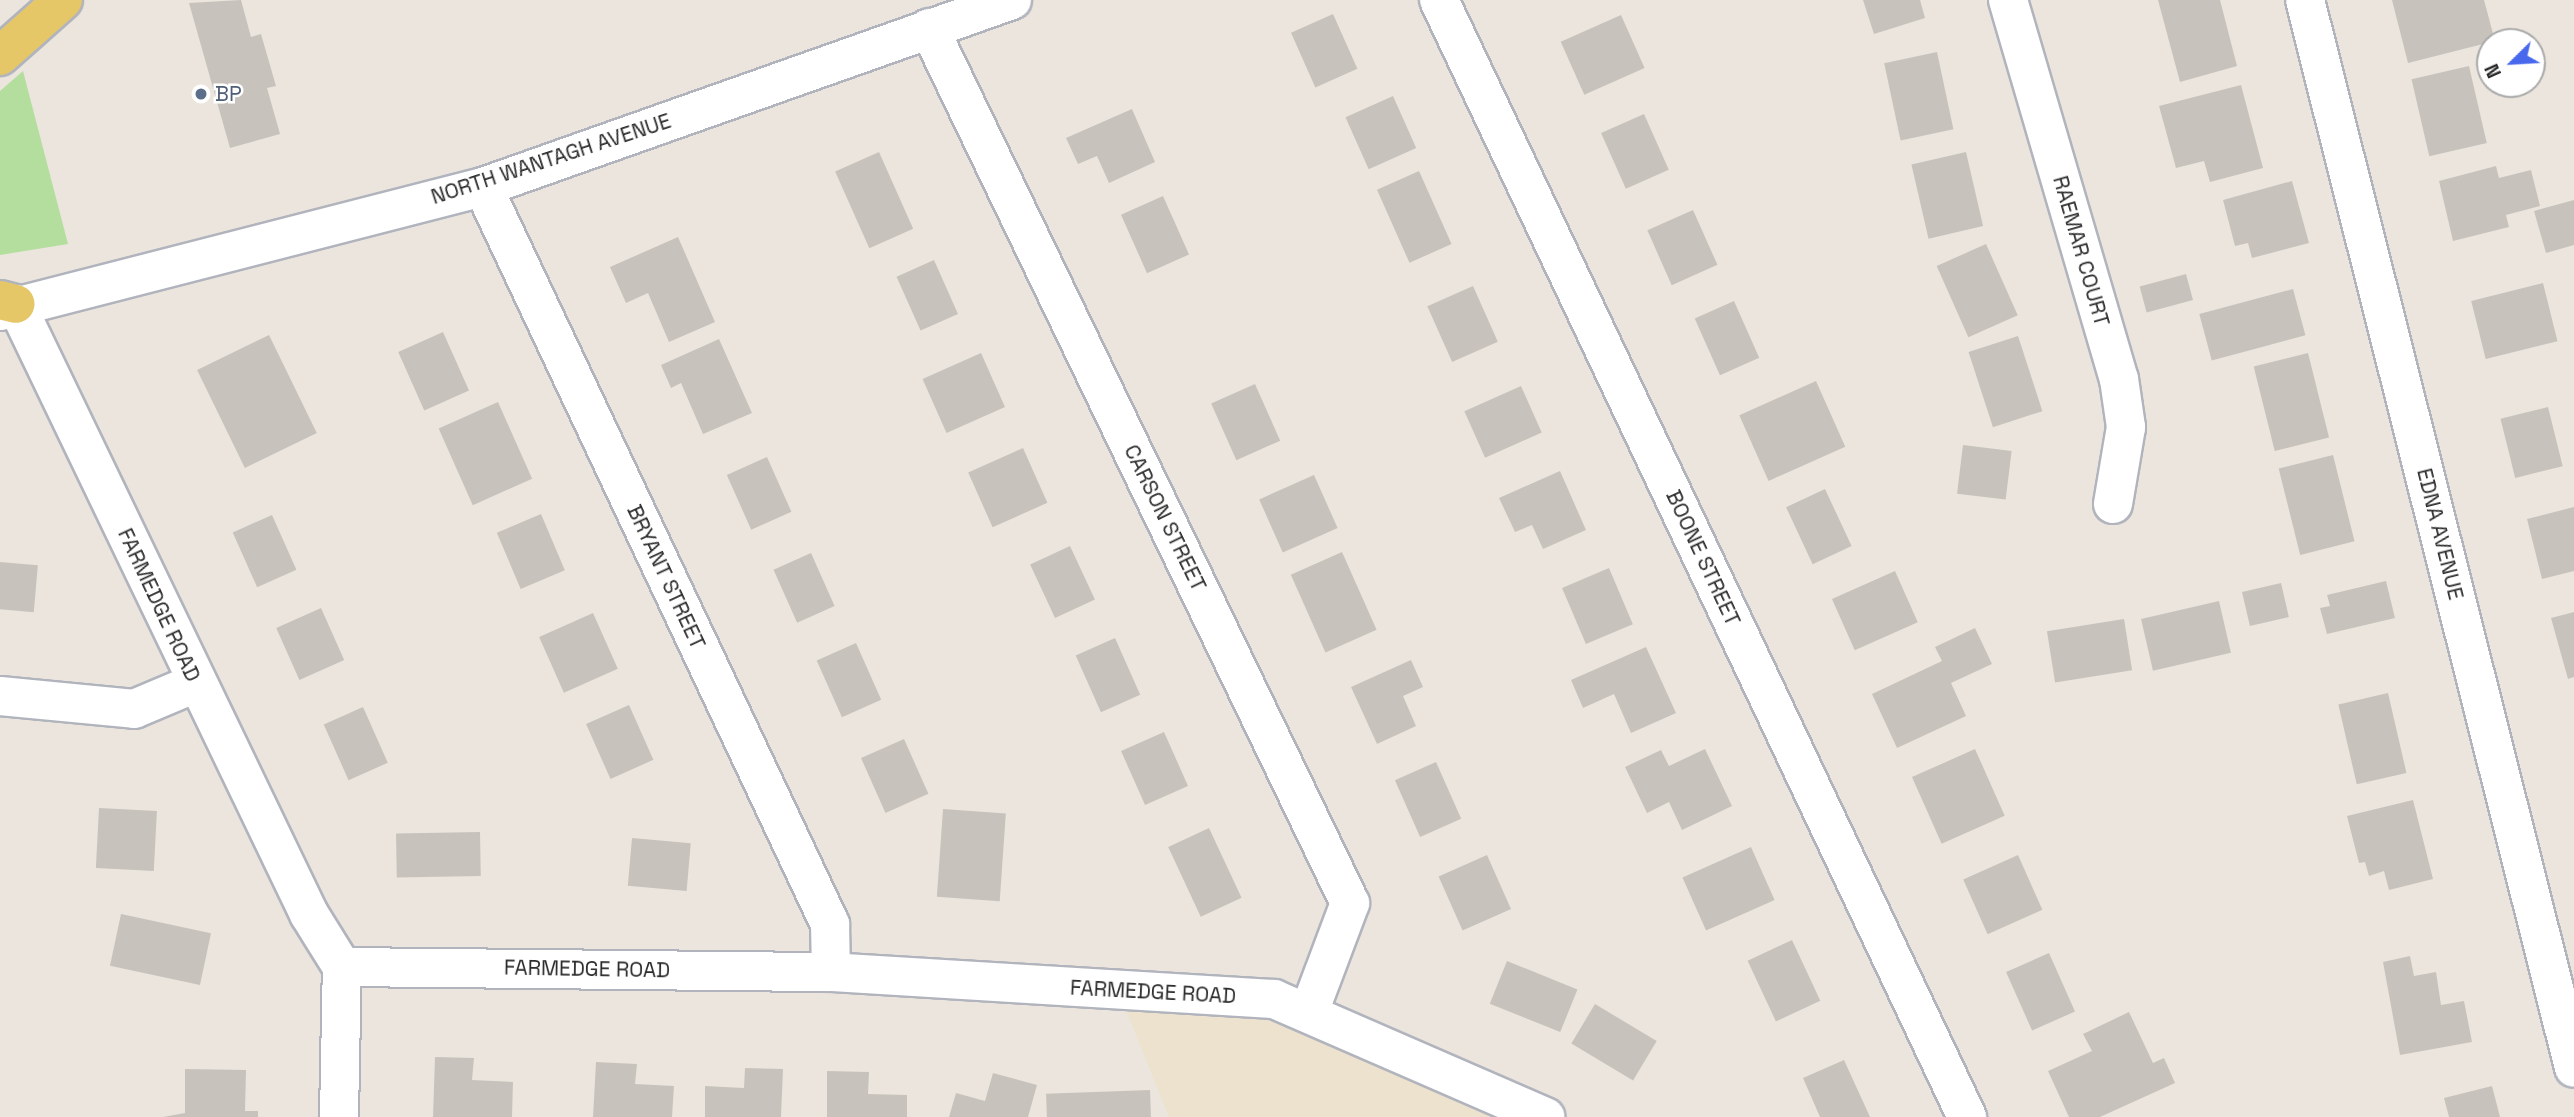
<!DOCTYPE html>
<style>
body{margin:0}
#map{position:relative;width:2574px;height:1117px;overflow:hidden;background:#ebe5dd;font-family:"Space Grotesk",sans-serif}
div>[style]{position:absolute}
.education>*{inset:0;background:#ece2ce}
.green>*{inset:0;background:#b4de9e}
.building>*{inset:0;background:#c7c3bc;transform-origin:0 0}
.roads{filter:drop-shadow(2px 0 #b1b4bd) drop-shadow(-2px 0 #b1b4bd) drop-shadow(0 2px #b1b4bd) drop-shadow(0 -2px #b1b4bd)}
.street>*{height:38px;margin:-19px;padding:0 19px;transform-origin:19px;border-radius:19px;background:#fff}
.secondary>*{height:38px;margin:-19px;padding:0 19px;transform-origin:19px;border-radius:19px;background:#fff}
.primary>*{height:38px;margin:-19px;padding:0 19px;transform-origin:19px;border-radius:19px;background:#e6c767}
.dots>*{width:19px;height:19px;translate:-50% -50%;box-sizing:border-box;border:4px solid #fff;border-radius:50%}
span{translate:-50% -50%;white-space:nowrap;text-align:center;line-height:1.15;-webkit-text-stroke:5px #fff;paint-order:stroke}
.service-label{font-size:21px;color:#4e5e75}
.left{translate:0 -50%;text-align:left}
.street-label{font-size:21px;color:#2a2a2a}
.north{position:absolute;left:2476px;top:28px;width:70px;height:70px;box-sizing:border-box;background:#fff;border:2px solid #aaa;border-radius:50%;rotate:246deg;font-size:19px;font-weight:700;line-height:28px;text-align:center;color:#2a2a2a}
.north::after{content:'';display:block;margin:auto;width:24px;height:32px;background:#4969ed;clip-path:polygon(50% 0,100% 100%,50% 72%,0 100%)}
</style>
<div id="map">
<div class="education">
<i style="clip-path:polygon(1118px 990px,1273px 1003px,1531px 1117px,1169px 1117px)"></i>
</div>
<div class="green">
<i style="clip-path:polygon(23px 71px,68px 244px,0 255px,0 91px)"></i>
</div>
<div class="building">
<i style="clip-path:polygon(241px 0,251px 37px,261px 34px,276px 86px,267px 88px,280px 134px,230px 148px,189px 3px)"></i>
<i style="clip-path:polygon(1863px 0,1920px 0,1925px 18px,1874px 34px)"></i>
<i style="clip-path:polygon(2158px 0,2220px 0,2237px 66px,2180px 82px)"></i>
<i style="clip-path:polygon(2392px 0,2484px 0,2495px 41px,2408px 63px)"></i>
<i style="left:1333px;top:14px;width:60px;height:46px;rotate:66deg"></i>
<i style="left:1621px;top:15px;width:58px;height:66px;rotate:66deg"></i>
<i style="left:1937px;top:52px;width:79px;height:54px;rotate:78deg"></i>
<i style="left:2469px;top:66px;width:79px;height:59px;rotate:77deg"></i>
<i style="clip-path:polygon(2241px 85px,2263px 168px,2210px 182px,2204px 161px,2176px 168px,2159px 106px)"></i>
<i style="left:1393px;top:96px;width:57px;height:52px;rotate:66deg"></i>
<i style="clip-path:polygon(1132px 109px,1155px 162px,1109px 183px,1097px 156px,1078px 164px,1066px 138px)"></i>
<i style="left:1644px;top:114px;width:61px;height:47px;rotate:66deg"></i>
<i style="left:879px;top:152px;width:84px;height:48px;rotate:66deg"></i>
<i style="left:1966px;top:152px;width:76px;height:56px;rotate:77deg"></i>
<i style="clip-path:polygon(2496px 166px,2499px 178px,2531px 170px,2540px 206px,2506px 215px,2509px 227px,2453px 241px,2439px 181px)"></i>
<i style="left:1419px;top:171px;width:80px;height:46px;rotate:66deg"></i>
<i style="clip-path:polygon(2292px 181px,2309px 243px,2252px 258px,2248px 243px,2235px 246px,2223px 200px)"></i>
<i style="left:1163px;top:196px;width:64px;height:46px;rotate:66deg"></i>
<i style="clip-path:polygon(2574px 200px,2574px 245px,2546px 253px,2534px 211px)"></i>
<i style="left:1693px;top:210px;width:60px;height:50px;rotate:66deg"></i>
<i style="clip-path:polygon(678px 237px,715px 322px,669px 342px,648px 293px,626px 303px,610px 267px)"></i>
<i style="left:1986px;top:244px;width:78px;height:54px;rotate:66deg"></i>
<i style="left:934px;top:260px;width:59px;height:41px;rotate:66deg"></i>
<i style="left:2186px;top:274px;width:27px;height:48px;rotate:75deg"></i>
<i style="left:2543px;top:283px;width:60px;height:74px;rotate:76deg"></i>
<i style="left:1473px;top:286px;width:61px;height:50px;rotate:66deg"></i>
<i style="left:2293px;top:289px;width:48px;height:97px;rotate:75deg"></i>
<i style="left:1734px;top:301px;width:62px;height:43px;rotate:66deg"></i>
<i style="left:443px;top:332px;width:64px;height:49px;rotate:66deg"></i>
<i style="left:269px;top:335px;width:109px;height:80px;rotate:64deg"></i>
<i style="left:2018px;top:336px;width:79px;height:52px;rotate:72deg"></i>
<i style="clip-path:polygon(719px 339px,752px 413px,703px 434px,681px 383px,671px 388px,661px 365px)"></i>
<i style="left:981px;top:353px;width:59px;height:64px;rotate:66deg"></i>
<i style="left:2308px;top:353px;width:87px;height:56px;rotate:76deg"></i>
<i style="left:1816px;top:381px;width:72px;height:84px;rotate:66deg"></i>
<i style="left:1255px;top:384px;width:62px;height:48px;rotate:66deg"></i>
<i style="left:1521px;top:386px;width:51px;height:62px;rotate:66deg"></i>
<i style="left:498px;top:402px;width:84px;height:65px;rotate:66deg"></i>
<i style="left:2548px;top:407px;width:61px;height:49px;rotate:76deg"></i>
<i style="left:1963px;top:445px;width:49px;height:49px;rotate:7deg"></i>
<i style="left:1023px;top:448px;width:60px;height:60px;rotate:66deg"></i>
<i style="left:2333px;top:455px;width:89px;height:56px;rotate:76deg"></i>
<i style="left:767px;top:457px;width:60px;height:44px;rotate:66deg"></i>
<i style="clip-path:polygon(1560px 471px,1586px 530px,1543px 549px,1532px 525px,1515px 532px,1499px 498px)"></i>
<i style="left:1314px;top:475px;width:58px;height:60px;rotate:66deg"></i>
<i style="left:1825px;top:489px;width:63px;height:43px;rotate:65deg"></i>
<i style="clip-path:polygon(2574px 507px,2574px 571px,2542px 579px,2527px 519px)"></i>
<i style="left:541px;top:514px;width:61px;height:48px;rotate:67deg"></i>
<i style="left:272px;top:515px;width:60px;height:43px;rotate:66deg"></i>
<i style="left:1070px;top:546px;width:59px;height:44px;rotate:65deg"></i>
<i style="left:1342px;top:552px;width:85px;height:56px;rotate:66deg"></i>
<i style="left:811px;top:553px;width:58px;height:41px;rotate:66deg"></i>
<i style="left:0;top:562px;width:38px;height:47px;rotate:5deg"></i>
<i style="left:1609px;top:568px;width:61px;height:51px;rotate:67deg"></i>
<i style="left:1895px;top:571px;width:56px;height:69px;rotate:66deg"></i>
<i style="clip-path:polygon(2386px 581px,2395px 618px,2327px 634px,2320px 608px,2330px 606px,2327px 595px)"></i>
<i style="left:2281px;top:583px;width:35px;height:40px;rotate:77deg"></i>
<i style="left:2219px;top:601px;width:53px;height:80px;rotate:77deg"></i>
<i style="left:321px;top:608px;width:57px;height:49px;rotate:66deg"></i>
<i style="clip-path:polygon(2574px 612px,2574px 677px,2568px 679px,2551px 618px)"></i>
<i style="left:593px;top:613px;width:61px;height:59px;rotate:66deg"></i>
<i style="left:2124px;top:619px;width:52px;height:78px;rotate:81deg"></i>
<i style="clip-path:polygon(1975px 628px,1992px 664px,1951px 683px,1966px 716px,1897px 748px,1872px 694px,1942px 661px,1935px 647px)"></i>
<i style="left:1115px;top:638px;width:62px;height:43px;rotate:66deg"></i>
<i style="left:856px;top:643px;width:62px;height:43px;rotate:66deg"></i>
<i style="clip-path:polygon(1646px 647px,1676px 713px,1631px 733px,1614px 694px,1583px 708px,1571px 680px)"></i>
<i style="clip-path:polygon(1411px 660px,1423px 687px,1403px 696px,1416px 726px,1377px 744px,1351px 687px)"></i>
<i style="left:2388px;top:693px;width:82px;height:51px;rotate:77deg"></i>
<i style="left:629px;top:705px;width:60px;height:47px;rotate:66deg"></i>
<i style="left:363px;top:707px;width:61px;height:43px;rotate:66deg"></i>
<i style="left:1164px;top:732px;width:59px;height:47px;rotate:66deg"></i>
<i style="left:904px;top:739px;width:60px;height:47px;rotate:66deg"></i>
<i style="clip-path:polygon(1705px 749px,1732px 806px,1682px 830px,1669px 802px,1647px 813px,1625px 767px,1661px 750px,1669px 766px)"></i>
<i style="left:1975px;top:749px;width:73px;height:69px;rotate:66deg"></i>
<i style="left:1436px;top:762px;width:62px;height:45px;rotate:66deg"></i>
<i style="clip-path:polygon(2413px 800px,2433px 879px,2389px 890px,2384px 871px,2369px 876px,2365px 862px,2359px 863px,2347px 816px)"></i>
<i style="left:99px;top:808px;width:58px;height:60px;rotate:3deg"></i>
<i style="left:943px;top:809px;width:63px;height:88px;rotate:4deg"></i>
<i style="left:1209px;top:828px;width:77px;height:45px;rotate:65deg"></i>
<i style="left:480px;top:832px;width:44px;height:84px;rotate:89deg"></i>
<i style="left:632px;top:838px;width:59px;height:48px;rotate:5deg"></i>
<i style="left:1751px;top:847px;width:58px;height:75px;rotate:66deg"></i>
<i style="left:1487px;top:855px;width:59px;height:53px;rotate:66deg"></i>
<i style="left:2018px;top:855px;width:60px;height:60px;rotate:66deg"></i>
<i style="left:121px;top:914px;width:92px;height:53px;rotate:12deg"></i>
<i style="left:1792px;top:940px;width:67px;height:49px;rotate:65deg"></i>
<i style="left:2049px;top:953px;width:64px;height:47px;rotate:66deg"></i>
<i style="clip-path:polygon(2410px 956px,2414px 976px,2436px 972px,2441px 1005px,2464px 1001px,2472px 1042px,2400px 1055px,2383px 962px)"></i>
<i style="left:1507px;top:961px;width:76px;height:46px;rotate:22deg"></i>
<i style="left:1595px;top:1004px;width:72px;height:46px;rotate:31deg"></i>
<i style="clip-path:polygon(2129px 1012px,2153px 1063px,2164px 1058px,2175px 1083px,2100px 1117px,2069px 1117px,2048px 1071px,2092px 1051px,2083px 1034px)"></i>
<i style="clip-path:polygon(435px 1057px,474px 1058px,472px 1080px,513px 1082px,512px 1117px,433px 1117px)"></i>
<i style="clip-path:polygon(1844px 1060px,1870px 1117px,1820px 1117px,1803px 1078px)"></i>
<i style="clip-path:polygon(596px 1062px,637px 1064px,635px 1084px,674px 1086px,672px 1117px,593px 1117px)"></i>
<i style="clip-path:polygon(745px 1068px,783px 1069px,781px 1117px,705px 1117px,705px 1086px,744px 1088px)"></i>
<i style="clip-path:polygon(185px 1069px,246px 1070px,245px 1111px,258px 1111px,258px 1117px,163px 1117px,185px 1113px)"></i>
<i style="clip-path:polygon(827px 1071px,869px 1072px,868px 1094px,907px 1095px,907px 1117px,827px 1117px)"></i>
<i style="clip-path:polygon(993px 1073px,1037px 1085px,1028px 1117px,949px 1117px,956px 1093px,985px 1101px)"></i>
<i style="clip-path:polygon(2492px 1086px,2500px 1117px,2449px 1117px,2444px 1098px)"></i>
<i style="left:1150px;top:1090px;width:27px;height:104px;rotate:88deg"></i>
</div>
<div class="roads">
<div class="street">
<i style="left:1439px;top:0;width:1236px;rotate:64.7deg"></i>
<i style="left:2008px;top:0;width:395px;rotate:73.7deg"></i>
<i style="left:2119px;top:379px;width:49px;rotate:81.7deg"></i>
<i style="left:2126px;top:427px;width:78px;rotate:99.6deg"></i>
<i style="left:2305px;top:0;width:1101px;rotate:75.86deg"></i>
<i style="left:929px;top:28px;width:971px;rotate:64.31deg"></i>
<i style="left:1350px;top:903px;width:116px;rotate:110.6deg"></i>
<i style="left:483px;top:187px;width:815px;rotate:64.79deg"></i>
<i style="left:830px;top:924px;width:48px;rotate:88.8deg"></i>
<i style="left:16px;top:304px;width:677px;rotate:64.34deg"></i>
<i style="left:309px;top:914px;width:62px;rotate:58.1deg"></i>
<i style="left:342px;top:967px;width:489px;rotate:0.6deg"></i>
<i style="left:831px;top:972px;width:444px;rotate:3.5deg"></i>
<i style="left:1274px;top:999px;width:296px;rotate:23.5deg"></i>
<i style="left:0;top:696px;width:135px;rotate:5.5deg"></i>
<i style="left:134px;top:709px;width:67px;rotate:-22.8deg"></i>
<i style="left:339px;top:1117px;width:150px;rotate:-88.9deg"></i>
</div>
<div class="secondary">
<i style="left:0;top:311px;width:499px;rotate:-14.4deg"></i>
<i style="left:483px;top:187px;width:561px;rotate:-19.47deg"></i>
</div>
<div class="primary">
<i style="left:0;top:56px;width:84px;rotate:-41.6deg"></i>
<i style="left:0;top:300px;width:16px;rotate:14deg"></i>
</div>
</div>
<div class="dots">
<i style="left:201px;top:94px;background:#5c6f8a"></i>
</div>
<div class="service-label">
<span class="left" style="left:215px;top:94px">BP</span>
</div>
<div class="street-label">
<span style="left:551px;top:159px;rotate:-18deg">NORTH WANTAGH AVENUE</span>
<span style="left:2081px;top:251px;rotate:74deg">RAEMAR COURT</span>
<span style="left:1165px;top:518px;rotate:64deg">CARSON STREET</span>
<span style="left:2440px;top:534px;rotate:76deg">EDNA AVENUE</span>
<span style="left:1703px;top:558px;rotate:65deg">BOONE STREET</span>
<span style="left:666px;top:577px;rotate:65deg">BRYANT STREET</span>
<span style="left:159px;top:605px;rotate:65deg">FARMEDGE ROAD</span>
<span style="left:587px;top:969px;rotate:1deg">FARMEDGE ROAD</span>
<span style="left:1153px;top:992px;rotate:3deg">FARMEDGE ROAD</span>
</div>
<div class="north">N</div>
</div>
